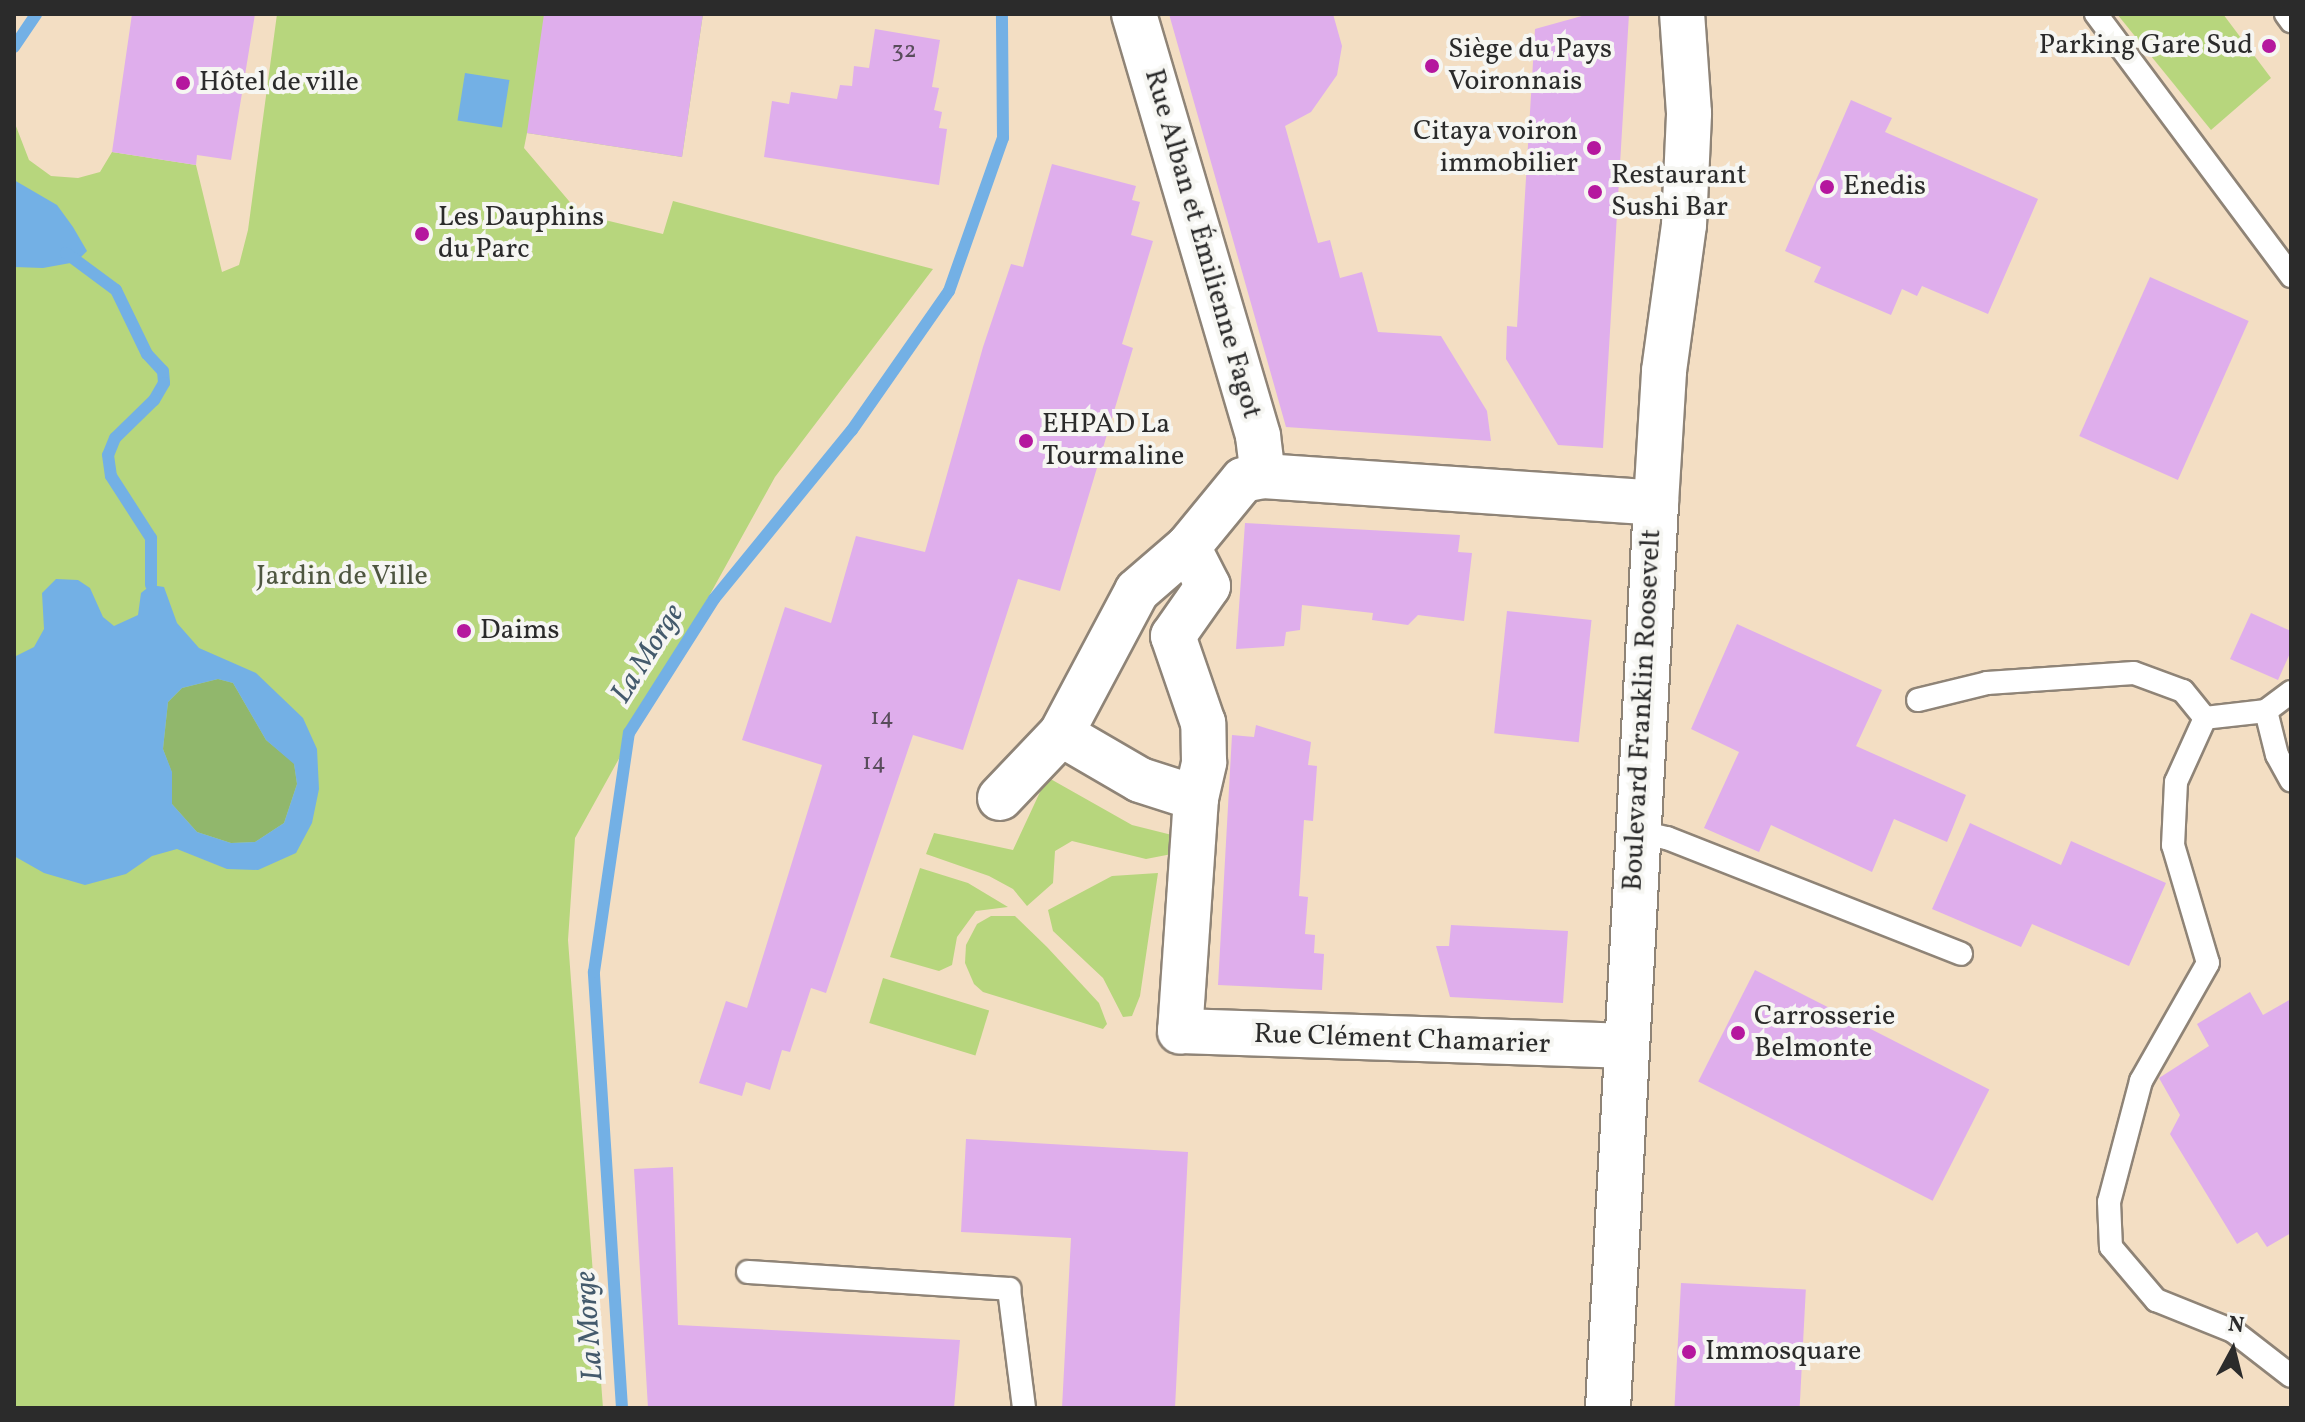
<!DOCTYPE html>
<meta charset="utf-8">
<style>
body{margin:0}
#map{position:relative;width:2305px;height:1422px;overflow:hidden;background:#f3dec3;font-family:Vollkorn,serif}
div>[style]{position:absolute}
.green>*{inset:0;background:#b7d67d;transform-origin:0 0}
.forest>*{inset:0;background:#91b76c}
.water>*{inset:0;background:#73b0e5;transform-origin:0 0}
.stream>*{height:12px;margin:-6px;padding:0 6px;transform-origin:6px;border-radius:6px;background:#73b0e5}
.building>*{inset:0;background:#dfaeec;transform-origin:0 0}
.roads{filter:drop-shadow(2px 0 #8f8477) drop-shadow(-2px 0 #8f8477) drop-shadow(0 2px #8f8477) drop-shadow(0 -2px #8f8477)}
.service>*{height:22px;margin:-11px;padding:0 11px;transform-origin:11px;border-radius:11px;background:#fff}
.minor>*{height:44px;margin:-22px;padding:0 22px;transform-origin:22px;border-radius:22px;background:#fff}
.dots>*{width:22px;height:22px;translate:-50% -50%;box-sizing:border-box;border:4px solid #f6f6f2;border-radius:50%}
span{translate:-50% -50%;white-space:nowrap;text-align:center;line-height:1.15;-webkit-text-stroke:8px #f6f6f2;paint-order:stroke}
.number-label{font-size:24px;color:#584c5b}
.number-label span{-webkit-text-stroke-width:0}
.poi-label{font-size:28px;color:#2b2b2b}
.right{translate:-100% -50%;text-align:right}
.left{translate:0 -50%;text-align:left}
.street-label{font-size:28px;color:#2b2b2b}
.park-label{font-size:28px;color:#4e5640}
.water-label{font-size:30px;color:#445a6c;font-style:italic}
.frame{position:absolute;inset:0;border:16px solid #2b2b2b;pointer-events:none}
.north{position:absolute;left:2193px;top:1310px;width:80px;height:80px;-webkit-text-stroke:6px #f6f6f2;paint-order:stroke;rotate:7deg;font-size:22px;font-weight:700;line-height:32px;text-align:center;color:#2b2b2b}
.north::after{content:'';display:block;margin:auto;width:28px;height:36px;background:#2b2b2b;clip-path:polygon(50% 0,100% 100%,50% 72%,0 100%)}
</style>
<div id="map">
<div class="green">
<i style="clip-path:polygon(277px 14px,703px 14px,682px 157px,527px 133px,524px 148px,580px 214px,663px 234px,673px 201px,933px 269px,775px 477px,575px 838px,568px 940px,603px 1408px,14px 1408px,14px 121px,29px 160px,51px 176px,78px 178px,100px 172px,112px 152px,196px 165px,222px 272px,239px 265px,248px 230px)"></i>
<i style="clip-path:polygon(2117px 14px,2223px 14px,2271px 78px,2211px 130px)"></i>
<i style="clip-path:polygon(1047px 777px,1132px 825px,1184px 838px,1182px 852px,1146px 859px,1072px 841px,1055px 851px,1053px 883px,1027px 906px,1013px 889px,989px 876px,926px 854px,934px 833px,1013px 850px)"></i>
<i style="clip-path:polygon(920px 868px,968px 883px,1008px 907px,976px 911px,957px 937px,952px 965px,939px 971px,890px 957px)"></i>
<i style="clip-path:polygon(1158px 873px,1140px 996px,1132px 1016px,1123px 1017px,1103px 978px,1053px 931px,1048px 910px,1112px 876px)"></i>
<i style="clip-path:polygon(991px 916px,1015px 916px,1047px 947px,1099px 1003px,1107px 1024px,1103px 1029px,983px 992px,974px 984px,965px 963px,966px 945px,977px 924px)"></i>
<i style="left:883px;top:978px;width:111px;height:47px;rotate:17deg"></i>
</div>
<div class="forest">
<i style="clip-path:polygon(218px 679px,233px 683px,266px 740px,294px 763px,297px 784px,284px 823px,255px 842px,231px 843px,197px 832px,172px 804px,172px 773px,163px 749px,168px 702px,182px 688px)"></i>
</div>
<div class="water">
<i style="left:465px;top:73px;width:45px;height:48px;rotate:9deg"></i>
<i style="clip-path:polygon(14px 180px,57px 205px,73px 227px,87px 251px,76px 262px,43px 268px,14px 267px)"></i>
<i style="clip-path:polygon(evenodd,56px 579px,78px 580px,90px 588px,103px 617px,114px 626px,138px 615px,141px 593px,151px 585px,164px 587px,177px 623px,199px 648px,256px 673px,303px 718px,317px 749px,319px 789px,312px 823px,296px 853px,258px 870px,227px 869px,177px 849px,152px 856px,126px 874px,85px 885px,44px 873px,14px 856px,14px 657px,34px 647px,44px 629px,42px 593px,56px 579px,218px 679px,233px 683px,266px 740px,294px 764px,297px 784px,284px 823px,255px 842px,231px 843px,197px 832px,172px 804px,172px 772px,163px 749px,168px 702px,182px 688px,218px 679px)"></i>
</div>
<div class="stream">
<i style="left:14px;top:47px;width:40px;rotate:-56deg"></i>
<i style="left:66px;top:253px;width:62px;rotate:36.5deg"></i>
<i style="left:116px;top:290px;width:71px;rotate:64.2deg"></i>
<i style="left:147px;top:354px;width:23px;rotate:47deg"></i>
<i style="left:163px;top:371px;width:12px;rotate:85deg"></i>
<i style="left:164px;top:383px;width:20px;rotate:120deg"></i>
<i style="left:154px;top:400px;width:54px;rotate:135.7deg"></i>
<i style="left:115px;top:438px;width:18px;rotate:112deg"></i>
<i style="left:108px;top:455px;width:21px;rotate:82deg"></i>
<i style="left:111px;top:476px;width:74px;rotate:57.2deg"></i>
<i style="left:151px;top:538px;width:47px;rotate:90deg"></i>
<i style="left:622px;top:1408px;width:437px;rotate:-93.7deg"></i>
<i style="left:594px;top:972px;width:242px;rotate:-81.7deg"></i>
<i style="left:629px;top:733px;width:159px;rotate:-57.6deg"></i>
<i style="left:714px;top:599px;width:218px;rotate:-50.8deg"></i>
<i style="left:852px;top:430px;width:169px;rotate:-55.1deg"></i>
<i style="left:949px;top:291px;width:162px;rotate:-70.6deg"></i>
<i style="left:1003px;top:138px;width:124px;rotate:-90.5deg"></i>
</div>
<div class="building">
<i style="clip-path:polygon(132px 14px,255px 14px,231px 160px,197px 155px,196px 165px,112px 152px)"></i>
<i style="clip-path:polygon(544px 14px,703px 14px,682px 157px,527px 133px)"></i>
<i style="clip-path:polygon(1169px 14px,1333px 14px,1342px 46px,1337px 75px,1311px 112px,1285px 126px,1318px 243px,1330px 240px,1340px 278px,1362px 272px,1378px 332px,1441px 336px,1487px 411px,1491px 441px,1286px 427px)"></i>
<i style="clip-path:polygon(1589px 14px,1629px 14px,1603px 448px,1558px 445px,1506px 359px,1507px 326px,1517px 327px,1535px 29px)"></i>
<i style="clip-path:polygon(875px 29px,940px 40px,932px 87px,939px 88px,934px 110px,942px 112px,939px 128px,947px 129px,939px 185px,764px 157px,772px 101px,789px 104px,791px 92px,837px 99px,840px 85px,852px 86px,854px 66px,869px 68px)"></i>
<i style="clip-path:polygon(1851px 100px,1892px 118px,1885px 132px,2038px 199px,1988px 314px,1922px 286px,1917px 296px,1902px 289px,1891px 315px,1814px 282px,1821px 267px,1785px 251px)"></i>
<i style="clip-path:polygon(1052px 164px,1136px 186px,1132px 200px,1140px 202px,1131px 235px,1153px 241px,1122px 344px,1133px 348px,1060px 591px,1018px 579px,963px 750px,913px 735px,826px 993px,811px 988px,790px 1052px,782px 1050px,770px 1090px,746px 1082px,742px 1096px,699px 1083px,726px 1001px,747px 1008px,822px 765px,742px 740px,785px 607px,831px 623px,856px 536px,925px 552px,983px 347px,1011px 264px,1023px 267px)"></i>
<i style="left:2150px;top:277px;width:108px;height:174px;rotate:24deg"></i>
<i style="clip-path:polygon(1245px 523px,1460px 535px,1458px 552px,1472px 553px,1464px 621px,1418px 615px,1408px 625px,1372px 620px,1373px 613px,1302px 605px,1300px 630px,1286px 632px,1284px 646px,1236px 649px)"></i>
<i style="left:1507px;top:611px;width:85px;height:123px;rotate:6deg"></i>
<i style="clip-path:polygon(2251px 613px,2291px 631px,2291px 651px,2278px 680px,2230px 659px)"></i>
<i style="clip-path:polygon(1737px 624px,1882px 690px,1856px 746px,1966px 795px,1947px 842px,1894px 819px,1872px 872px,1771px 825px,1759px 852px,1704px 828px,1739px 752px,1691px 729px)"></i>
<i style="clip-path:polygon(1256px 725px,1311px 742px,1308px 765px,1317px 766px,1313px 821px,1304px 820px,1299px 896px,1308px 897px,1305px 934px,1315px 935px,1314px 953px,1324px 954px,1322px 990px,1218px 985px,1232px 735px,1254px 737px)"></i>
<i style="clip-path:polygon(1970px 823px,2061px 865px,2071px 841px,2166px 883px,2129px 966px,2032px 924px,2021px 947px,1932px 909px)"></i>
<i style="clip-path:polygon(1451px 925px,1568px 931px,1563px 1003px,1450px 997px,1436px 946px,1449px 946px)"></i>
<i style="left:1755px;top:970px;width:263px;height:125px;rotate:27deg"></i>
<i style="clip-path:polygon(2250px 992px,2263px 1015px,2291px 999px,2291px 1233px,2267px 1247px,2257px 1232px,2237px 1244px,2170px 1134px,2180px 1115px,2159px 1078px,2209px 1046px,2197px 1024px)"></i>
<i style="clip-path:polygon(966px 1139px,1188px 1152px,1175px 1408px,1062px 1408px,1071px 1238px,961px 1232px)"></i>
<i style="clip-path:polygon(673px 1167px,678px 1325px,960px 1340px,954px 1408px,648px 1408px,634px 1169px)"></i>
<i style="left:1681px;top:1283px;width:125px;height:125px;rotate:3deg"></i>
</div>
<div class="roads">
<div class="service">
<i style="left:2096px;top:14px;width:327px;rotate:53.3deg"></i>
<i style="left:2286px;top:14px;width:9px;rotate:54deg"></i>
<i style="left:2291px;top:692px;width:31px;rotate:143deg"></i>
<i style="left:2266px;top:711px;width:45px;rotate:76deg"></i>
<i style="left:2277px;top:755px;width:29px;rotate:61deg"></i>
<i style="left:1918px;top:700px;width:71px;rotate:-13.8deg"></i>
<i style="left:1987px;top:683px;width:147px;rotate:-3.9deg"></i>
<i style="left:2134px;top:673px;width:52px;rotate:20.2deg"></i>
<i style="left:2183px;top:691px;width:35px;rotate:51deg"></i>
<i style="left:2266px;top:711px;width:61px;rotate:173.5deg"></i>
<i style="left:2205px;top:718px;width:70px;rotate:114.4deg"></i>
<i style="left:2176px;top:782px;width:63px;rotate:92.7deg"></i>
<i style="left:2173px;top:845px;width:123px;rotate:73.5deg"></i>
<i style="left:2208px;top:963px;width:136px;rotate:119.6deg"></i>
<i style="left:2141px;top:1081px;width:125px;rotate:104.8deg"></i>
<i style="left:2109px;top:1202px;width:45px;rotate:87.5deg"></i>
<i style="left:2111px;top:1247px;width:70px;rotate:49.7deg"></i>
<i style="left:2156px;top:1300px;width:83px;rotate:21.9deg"></i>
<i style="left:2233px;top:1331px;width:73px;rotate:37.8deg"></i>
<i style="left:1636px;top:831px;width:32px;rotate:13deg"></i>
<i style="left:1667px;top:838px;width:316px;rotate:21.5deg"></i>
<i style="left:748px;top:1272px;width:262px;rotate:3.7deg"></i>
<i style="left:1009px;top:1289px;width:120px;rotate:82.8deg"></i>
</div>
<div class="minor">
<i style="left:1134px;top:14px;width:440px;rotate:73.6deg"></i>
<i style="left:1258px;top:436px;width:40px;rotate:82.9deg"></i>
<i style="left:1061px;top:734px;width:91px;rotate:30.2deg"></i>
<i style="left:1140px;top:780px;width:59px;rotate:17.8deg"></i>
<i style="left:1196px;top:798px;width:37px;rotate:-77deg"></i>
<i style="left:1204px;top:762px;width:39px;rotate:-91deg"></i>
<i style="left:1203px;top:723px;width:92px;rotate:-109deg"></i>
<i style="left:1173px;top:636px;width:61px;rotate:-55deg"></i>
<i style="left:1208px;top:586px;width:44px;rotate:-117.1deg"></i>
<i style="left:1000px;top:798px;width:88px;rotate:-46.4deg"></i>
<i style="left:1061px;top:734px;width:162px;rotate:-62deg"></i>
<i style="left:1137px;top:591px;width:67px;rotate:-40.8deg"></i>
<i style="left:1188px;top:547px;width:87px;rotate:-50.6deg"></i>
<i style="left:1243px;top:480px;width:20px;rotate:-11deg"></i>
<i style="left:1263px;top:476px;width:394px;rotate:3.9deg"></i>
<i style="left:1196px;top:798px;width:234px;rotate:93.9deg"></i>
<i style="left:1180px;top:1031px;width:443px;rotate:1.9deg"></i>
<i style="left:1608px;top:1408px;width:906px;rotate:-86.96deg"></i>
<i style="left:1656px;top:503px;width:132px;rotate:-86.5deg"></i>
<i style="left:1664px;top:371px;width:147px;rotate:-82.2deg"></i>
<i style="left:1684px;top:225px;width:112px;rotate:-87.4deg"></i>
<i style="left:1689px;top:113px;width:99px;rotate:-94deg"></i>
</div>
</div>
<div class="dots">
<i style="left:2269px;top:46px;background:#b5179e"></i>
<i style="left:1432px;top:66px;background:#b5179e"></i>
<i style="left:183px;top:83px;background:#b5179e"></i>
<i style="left:1594px;top:148px;background:#b5179e"></i>
<i style="left:1827px;top:187px;background:#b5179e"></i>
<i style="left:1595px;top:192px;background:#b5179e"></i>
<i style="left:422px;top:234px;background:#b5179e"></i>
<i style="left:1026px;top:441px;background:#b5179e"></i>
<i style="left:464px;top:631px;background:#b5179e"></i>
<i style="left:1738px;top:1033px;background:#b5179e"></i>
<i style="left:1689px;top:1352px;background:#b5179e"></i>
</div>
<div class="number-label">
<span style="left:904px;top:52px">32</span>
<span style="left:882px;top:719px">14</span>
<span style="left:874px;top:764px">14</span>
</div>
<div class="poi-label">
<span class="right" style="left:2253px;top:46px">Parking Gare Sud</span>
<span class="left" style="left:1448px;top:66px">Siège du Pays<br>Voironnais</span>
<span class="left" style="left:199px;top:83px">Hôtel de ville</span>
<span class="right" style="left:1578px;top:148px">Citaya voiron<br>immobilier</span>
<span class="left" style="left:1611px;top:192px">Restaurant<br>Sushi Bar</span>
<span class="left" style="left:1843px;top:187px">Enedis</span>
<span class="left" style="left:438px;top:234px">Les Dauphins<br>du Parc</span>
<span class="left" style="left:1042px;top:441px">EHPAD La<br>Tourmaline</span>
<span class="left" style="left:480px;top:631px">Daims</span>
<span class="left" style="left:1754px;top:1033px">Carrosserie<br>Belmonte</span>
<span class="left" style="left:1705px;top:1352px">Immosquare</span>
</div>
<div class="street-label">
<span style="left:1202px;top:244px;rotate:74deg">Rue Alban et Émilienne Fagot</span>
<span style="left:1643px;top:710px;rotate:-87deg">Boulevard Franklin Roosevelt</span>
<span style="left:1402px;top:1040px;rotate:2deg">Rue Clément Chamarier</span>
</div>
<div class="park-label">
<span style="left:342px;top:577px">Jardin de Ville</span>
</div>
<div class="water-label">
<span style="left:648px;top:654px;rotate:-58deg">La Morge</span>
<span style="left:590px;top:1326px;rotate:-94deg">La Morge</span>
</div>
<div class="frame"></div>
<div class="north">N</div>
</div>
